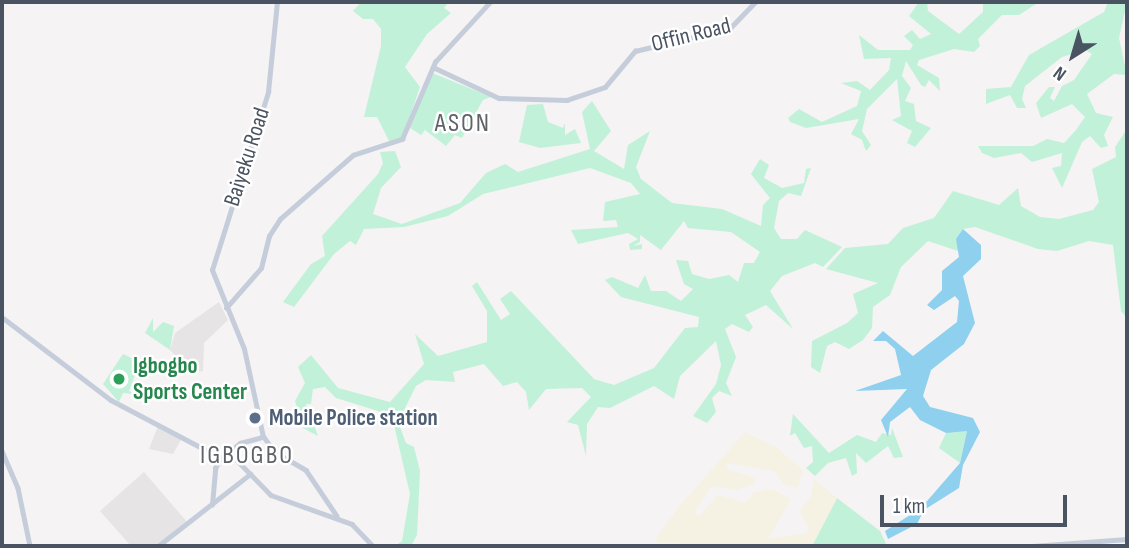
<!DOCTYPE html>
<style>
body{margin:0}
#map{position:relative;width:1129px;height:548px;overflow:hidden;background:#f5f3f3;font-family:"Sofia Sans Condensed",sans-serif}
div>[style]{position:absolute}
.education>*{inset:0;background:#e6e4e5}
.green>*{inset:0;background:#c2f1da}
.sand>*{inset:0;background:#f5f2e4}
.water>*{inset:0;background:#8fd0ef}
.secondary>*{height:4.5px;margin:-2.25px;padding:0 2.25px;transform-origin:2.25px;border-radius:2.25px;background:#c5cddb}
.dots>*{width:19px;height:19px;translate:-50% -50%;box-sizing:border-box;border:4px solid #fff;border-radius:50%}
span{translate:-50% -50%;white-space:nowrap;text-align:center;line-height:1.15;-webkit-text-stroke:5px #fff;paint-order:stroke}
.street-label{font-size:23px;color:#4a5361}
.leisure-label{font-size:23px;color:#27864d;font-weight:700}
.left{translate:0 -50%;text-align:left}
.service-label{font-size:23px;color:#4e5e75;font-weight:700}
.quarter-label{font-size:26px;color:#5f6268;letter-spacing:2px}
.frame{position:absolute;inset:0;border:4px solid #4a5361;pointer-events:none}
.north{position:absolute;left:1038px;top:21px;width:70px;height:70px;-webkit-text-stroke:5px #fff;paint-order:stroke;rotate:217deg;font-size:19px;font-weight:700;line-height:28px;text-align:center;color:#4a5361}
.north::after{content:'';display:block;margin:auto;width:24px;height:32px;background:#4a5361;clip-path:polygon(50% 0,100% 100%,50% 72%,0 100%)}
.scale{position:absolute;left:880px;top:495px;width:187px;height:32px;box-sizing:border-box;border:4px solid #4a5361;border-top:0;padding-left:9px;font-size:21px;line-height:24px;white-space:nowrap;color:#4a5361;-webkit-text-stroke:5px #fff;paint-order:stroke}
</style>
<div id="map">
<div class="education">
<i style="clip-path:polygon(219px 302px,228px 320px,204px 343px,203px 371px,191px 373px,170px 350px,175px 333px)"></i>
<i style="clip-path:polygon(158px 426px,182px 438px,173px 454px,149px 449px)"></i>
<i style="clip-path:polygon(144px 472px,187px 522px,156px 546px,131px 546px,100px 511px)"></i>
</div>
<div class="green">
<i style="clip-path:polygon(361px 2px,449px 2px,444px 8px,451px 13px,427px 34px,405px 67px,420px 87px,403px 137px,391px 145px,377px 117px,364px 117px,381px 46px,381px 29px,373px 19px,363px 19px,353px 11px)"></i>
<i style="clip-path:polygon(919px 2px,927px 2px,928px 11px,959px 34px,983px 12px,983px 2px,1039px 2px,1019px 15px,1002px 15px,978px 39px,980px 46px,974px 52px,954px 49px,919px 60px,917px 65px,939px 78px,940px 91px,929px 80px,925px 87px,921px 85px,906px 61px,902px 76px,911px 88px,905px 101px,914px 104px,916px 121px,931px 128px,915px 147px,907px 143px,912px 131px,892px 120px,901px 116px,897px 79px,867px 109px,862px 131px,871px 145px,866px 151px,862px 140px,851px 134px,859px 119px,806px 128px,790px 122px,788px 118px,799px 109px,822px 122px,857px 106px,861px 91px,841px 83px,857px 81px,870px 90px,889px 70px,891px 58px,864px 59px,859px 35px,878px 50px,910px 50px,913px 45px,904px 36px,912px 30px,920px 39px,931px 34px,909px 16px)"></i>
<i style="clip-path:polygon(1108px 2px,1127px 2px,1119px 38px,1127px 75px,1114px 74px,1087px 94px,1096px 113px,1113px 117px,1104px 135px,1108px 146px,1101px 148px,1090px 136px,1082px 142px,1062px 188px,1052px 168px,1061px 166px,1062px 153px,1032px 162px,1021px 153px,994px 158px,982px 153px,978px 146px,1033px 146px,1047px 139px,1064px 143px,1076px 130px,1085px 117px,1072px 104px,1041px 118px,1036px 103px,1049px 87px,1055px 87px,1050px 98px,1054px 101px,1062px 86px,1074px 80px,1092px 54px,1085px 50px,1062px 57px,1025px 86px,1022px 99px,1026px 108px,1017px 108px,1010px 95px,986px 104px,986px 89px,1011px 87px,1029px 55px,1104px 12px)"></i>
<i style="clip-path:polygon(430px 72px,491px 97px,483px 100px,462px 138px,455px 135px,446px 146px,425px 130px,421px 135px,410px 128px)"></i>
<i style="clip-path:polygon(592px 101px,611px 131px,594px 151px,624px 169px,628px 145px,650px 131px,636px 167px,641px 179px,672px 203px,722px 209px,761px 226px,763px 205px,770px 198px,751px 174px,760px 159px,769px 165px,764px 178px,782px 188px,804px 183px,806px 169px,811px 168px,801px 196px,788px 193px,779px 201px,774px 228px,781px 239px,797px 239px,805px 230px,842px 247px,823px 267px,815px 263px,782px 276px,770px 291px,793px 329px,766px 305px,745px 315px,753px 327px,749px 332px,732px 324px,725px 329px,736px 357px,726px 383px,732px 396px,719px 391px,712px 398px,716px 412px,707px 423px,693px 416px,716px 384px,721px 365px,716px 341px,680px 376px,674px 399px,654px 386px,610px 408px,598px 407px,587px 424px,586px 456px,578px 425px,567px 422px,591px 397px,582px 388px,546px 389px,529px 410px,526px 392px,517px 382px,503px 386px,484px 364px,453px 372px,455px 382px,426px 380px,416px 386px,398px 422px,406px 443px,414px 447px,420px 471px,417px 535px,411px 546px,395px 546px,402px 541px,410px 494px,394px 425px,378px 411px,336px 398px,325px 387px,313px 389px,311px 404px,306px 404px,318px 436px,303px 428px,295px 401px,305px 383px,298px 367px,311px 355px,338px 388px,390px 402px,424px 364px,415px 334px,438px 356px,487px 342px,487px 311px,472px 286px,477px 282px,501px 320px,510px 314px,500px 299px,511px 291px,594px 379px,614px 385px,654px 368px,685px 328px,698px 327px,699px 317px,621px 297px,605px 280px,612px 277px,638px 288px,645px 275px,651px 291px,666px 291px,681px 301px,693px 289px,684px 284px,676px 260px,688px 261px,692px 274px,709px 279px,729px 275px,738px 282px,744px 263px,754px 263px,760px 252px,731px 232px,688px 228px,684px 221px,661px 250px,640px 235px,640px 242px,633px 246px,642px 244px,642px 249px,630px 250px,629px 244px,638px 239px,628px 233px,578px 244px,571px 230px,618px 227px,616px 220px,603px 221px,605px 202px,640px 194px,631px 183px,590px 168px,483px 194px,448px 216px,404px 227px,364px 229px,356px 245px,350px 241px,334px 254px,294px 307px,283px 302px,311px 264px,325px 256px,322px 236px,378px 174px,383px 163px,380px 152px,395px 151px,401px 167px,381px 188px,373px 214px,402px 224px,460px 203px,486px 173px,505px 164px,518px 172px,590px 149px,582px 112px)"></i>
<i style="clip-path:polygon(543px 104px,548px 122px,563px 128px,565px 123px,565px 135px,575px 129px,581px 143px,540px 148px,519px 142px,527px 105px)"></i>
<i style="clip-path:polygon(1127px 129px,1127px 318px,1121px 311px,1113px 245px,1089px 241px,1057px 251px,1038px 249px,975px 227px,963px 229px,961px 252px,928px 241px,901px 267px,890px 295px,873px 307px,872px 328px,863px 340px,849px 349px,835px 342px,827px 346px,820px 373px,811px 367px,812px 341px,847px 323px,858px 313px,853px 294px,878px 283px,826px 269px,845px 248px,888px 244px,903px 228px,934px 218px,953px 191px,999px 205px,1018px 188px,1021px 206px,1040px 217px,1059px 219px,1093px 210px,1099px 202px,1092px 169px,1116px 157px,1115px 147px)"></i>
<i style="clip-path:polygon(153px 318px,153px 332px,163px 322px,174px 326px,170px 350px,145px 333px)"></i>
<i style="clip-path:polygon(123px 354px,140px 362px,129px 391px,134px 394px,123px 393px,119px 402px,103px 384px)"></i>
<i style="clip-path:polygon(793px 414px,829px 453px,857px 435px,876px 442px,882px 433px,891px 435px,892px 428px,903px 457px,894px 458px,888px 446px,866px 463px,856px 453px,857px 473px,852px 476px,846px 458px,828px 463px,815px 476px,806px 468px,813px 462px,812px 446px,804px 448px,795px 433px,790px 436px)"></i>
<i style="clip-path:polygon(964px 427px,967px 431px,960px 463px,939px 448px,946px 433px)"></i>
<i style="clip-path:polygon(837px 498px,880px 531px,887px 546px,812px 546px)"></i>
</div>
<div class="sand">
<i style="clip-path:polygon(745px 432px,776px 447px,803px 470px,798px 488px,785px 485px,774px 471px,726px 463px,728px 470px,756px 478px,754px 484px,735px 490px,711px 486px,694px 513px,699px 516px,718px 495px,746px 503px,753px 493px,772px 489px,791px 499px,768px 539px,805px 533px,809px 529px,800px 511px,811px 497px,814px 479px,837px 498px,812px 546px,658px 543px,655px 539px,682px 503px)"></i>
</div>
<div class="water">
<i style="clip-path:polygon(963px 229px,981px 245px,981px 259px,963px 276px,975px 323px,964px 344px,931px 370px,923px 396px,930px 407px,973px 418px,980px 432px,963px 465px,959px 488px,924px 510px,917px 524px,888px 539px,885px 531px,921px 508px,960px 463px,967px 431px,946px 433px,920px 420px,910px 407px,890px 422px,888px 437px,881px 420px,907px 389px,855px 391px,901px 375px,895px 349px,886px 341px,873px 341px,883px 331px,913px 356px,957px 322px,959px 301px,955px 296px,934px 310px,927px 305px,942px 290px,942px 271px,959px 257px,956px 239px)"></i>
</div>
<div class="secondary">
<i style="left:433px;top:67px;width:73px;rotate:25.2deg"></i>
<i style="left:499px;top:98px;width:68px;rotate:1.7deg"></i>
<i style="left:567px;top:100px;width:40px;rotate:-18.9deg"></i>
<i style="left:605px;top:87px;width:47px;rotate:-50.2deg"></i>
<i style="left:635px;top:51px;width:98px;rotate:-13.6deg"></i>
<i style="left:730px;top:28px;width:36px;rotate:-46deg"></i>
<i style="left:226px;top:308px;width:53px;rotate:-48.8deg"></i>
<i style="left:261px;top:268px;width:33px;rotate:-76deg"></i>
<i style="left:269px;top:236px;width:20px;rotate:-57deg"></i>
<i style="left:280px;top:219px;width:97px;rotate:-41.2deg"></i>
<i style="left:353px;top:155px;width:52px;rotate:-18.1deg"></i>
<i style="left:402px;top:139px;width:84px;rotate:-66.8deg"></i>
<i style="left:435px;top:62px;width:81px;rotate:-47.5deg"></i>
<i style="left:2px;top:317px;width:137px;rotate:37.3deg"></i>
<i style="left:111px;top:400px;width:124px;rotate:27.8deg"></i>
<i style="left:264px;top:437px;width:19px;rotate:54deg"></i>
<i style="left:275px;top:452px;width:36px;rotate:30deg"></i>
<i style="left:306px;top:470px;width:55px;rotate:56deg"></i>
<i style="left:2px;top:451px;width:40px;rotate:66.6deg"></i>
<i style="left:18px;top:488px;width:59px;rotate:78.3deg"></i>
<i style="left:229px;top:452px;width:60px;rotate:45.7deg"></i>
<i style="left:271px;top:495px;width:86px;rotate:19.7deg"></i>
<i style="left:352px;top:524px;width:30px;rotate:46deg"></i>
<i style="left:222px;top:458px;width:23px;rotate:-40deg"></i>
<i style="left:240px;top:443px;width:24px;rotate:-15deg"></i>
<i style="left:263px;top:437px;width:90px;rotate:-102.2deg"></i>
<i style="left:244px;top:349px;width:85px;rotate:-112.1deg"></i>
<i style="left:212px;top:270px;width:187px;rotate:-72.5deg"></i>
<i style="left:268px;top:92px;width:90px;rotate:-84.3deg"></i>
<i style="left:212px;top:505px;width:37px;rotate:-85deg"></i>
<i style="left:215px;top:468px;width:12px;rotate:-59deg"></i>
<i style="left:158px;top:546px;width:117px;rotate:-38deg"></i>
<i style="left:1032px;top:546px;width:95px;rotate:-4.2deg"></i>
</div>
<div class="dots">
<i style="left:119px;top:379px;background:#2e9e5b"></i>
<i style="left:255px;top:418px;background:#5c6f8a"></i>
</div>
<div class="street-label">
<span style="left:691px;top:35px;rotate:-14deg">Offin Road</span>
<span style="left:247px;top:157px;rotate:-72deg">Baiyeku Road</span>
</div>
<div class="leisure-label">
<span class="left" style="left:133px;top:379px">Igbogbo<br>Sports Center</span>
</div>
<div class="service-label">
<span class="left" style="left:269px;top:418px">Mobile Police station</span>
</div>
<div class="quarter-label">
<span style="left:463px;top:124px">ASON</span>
<span style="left:247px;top:456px">IGBOGBO</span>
</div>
<div class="frame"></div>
<div class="north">N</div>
<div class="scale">1 km</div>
</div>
